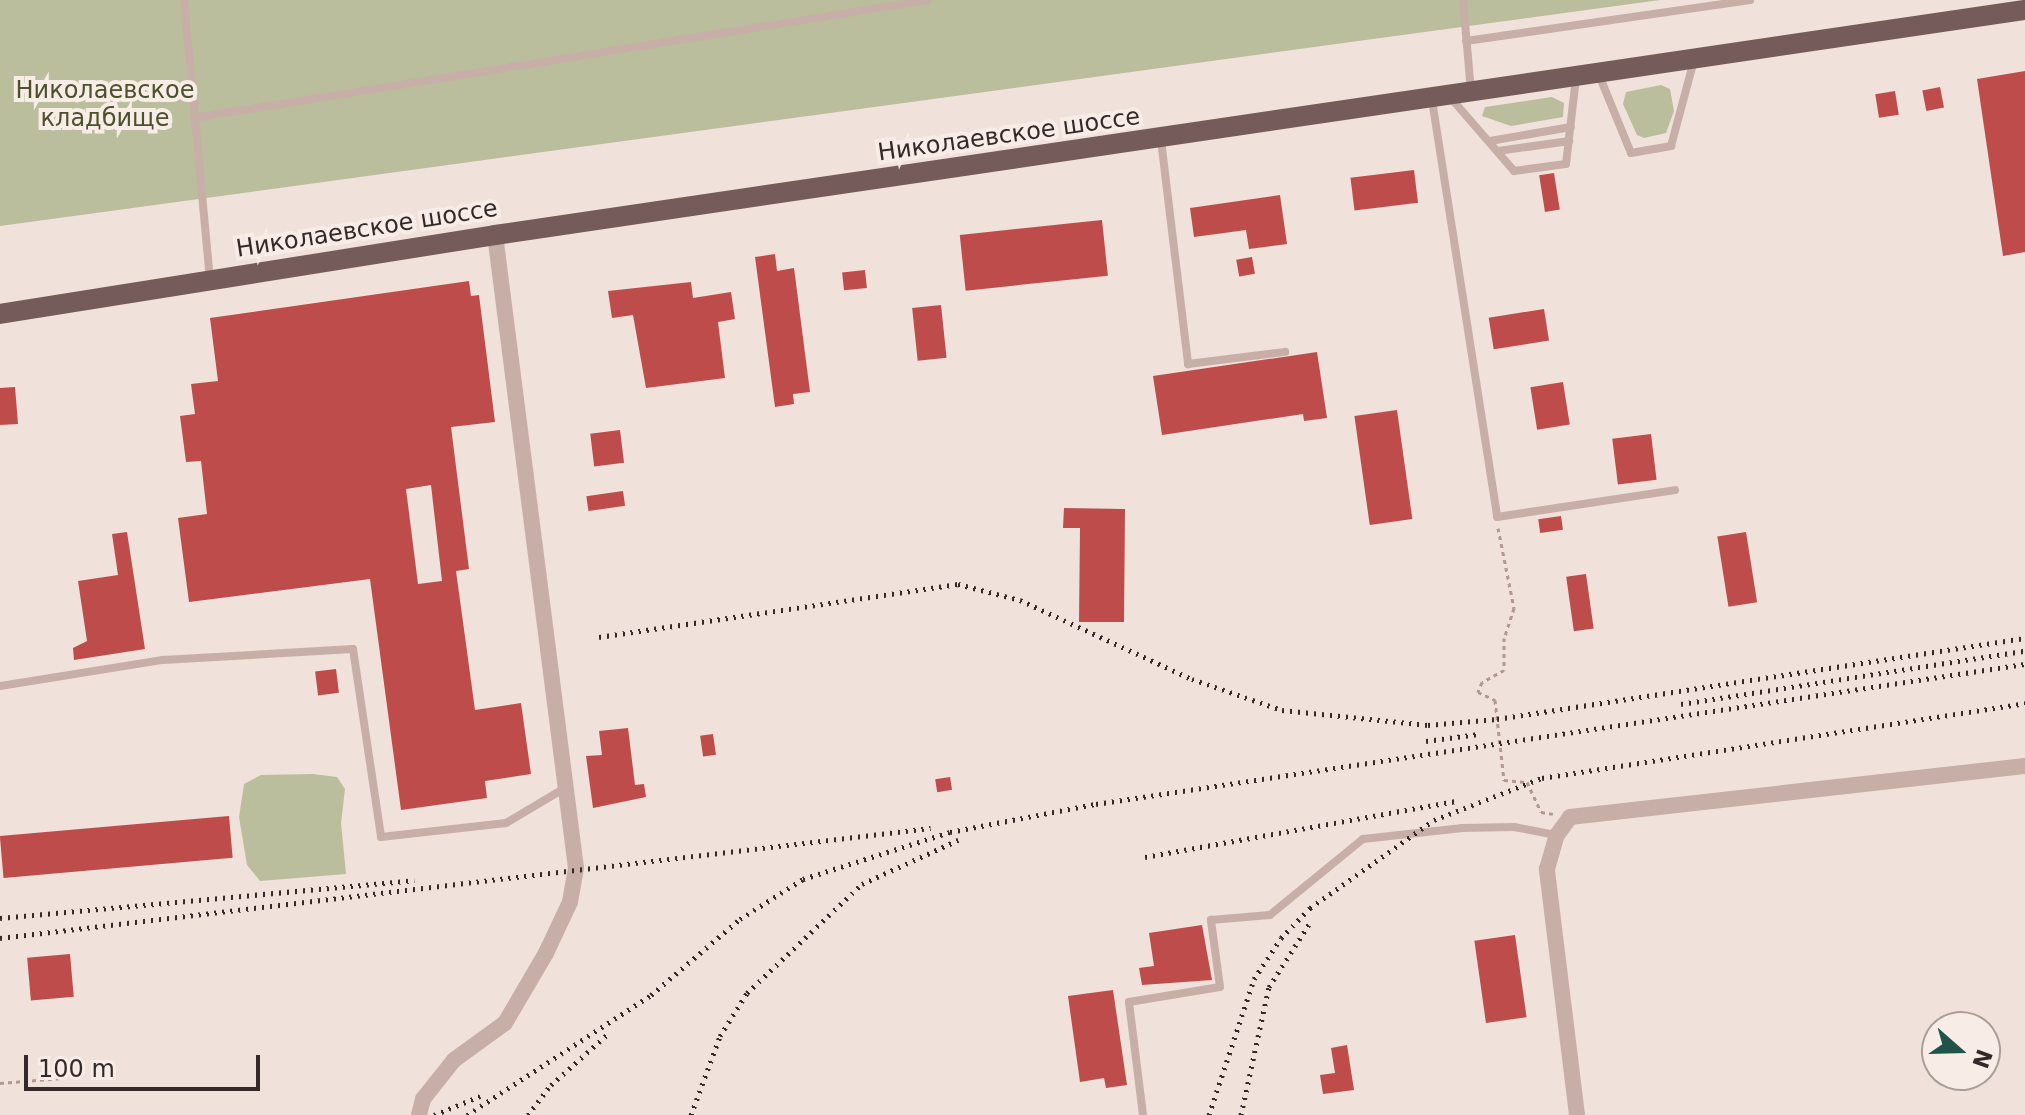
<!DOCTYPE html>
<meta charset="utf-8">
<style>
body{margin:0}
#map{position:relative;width:2025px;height:1115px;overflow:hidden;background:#f0e1db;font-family:"DejaVu Sans",sans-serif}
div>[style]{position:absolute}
.green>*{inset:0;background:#babe9c}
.building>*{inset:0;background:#bd4c4b;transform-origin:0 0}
.path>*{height:3px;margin-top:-1.5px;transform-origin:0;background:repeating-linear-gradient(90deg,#b39892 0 4px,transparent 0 8px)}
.service>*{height:8px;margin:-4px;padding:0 4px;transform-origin:4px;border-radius:4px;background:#c7afa8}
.minor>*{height:16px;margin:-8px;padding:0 8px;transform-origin:8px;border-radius:8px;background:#c7afa8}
.primary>*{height:20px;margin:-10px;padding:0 10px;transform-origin:10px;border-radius:10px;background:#755c5a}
.rail>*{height:5px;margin-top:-2.5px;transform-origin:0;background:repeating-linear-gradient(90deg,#342928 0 2px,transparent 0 8px)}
span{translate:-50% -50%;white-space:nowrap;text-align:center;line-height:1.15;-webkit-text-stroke:8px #f8ece7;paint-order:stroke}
.park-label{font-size:24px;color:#4c512d}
.street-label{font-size:24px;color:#342928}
.north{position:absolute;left:1921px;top:1011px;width:80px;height:80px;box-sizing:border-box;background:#f8ece7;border:2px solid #aa9e9b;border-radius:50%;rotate:110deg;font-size:22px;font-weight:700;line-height:32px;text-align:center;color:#342928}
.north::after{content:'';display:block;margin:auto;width:28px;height:36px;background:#20534a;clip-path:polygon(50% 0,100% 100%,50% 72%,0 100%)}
.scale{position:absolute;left:24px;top:1055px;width:236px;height:36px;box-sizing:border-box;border:4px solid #342928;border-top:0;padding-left:10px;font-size:24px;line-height:28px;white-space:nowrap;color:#342928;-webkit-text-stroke:6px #f8ece7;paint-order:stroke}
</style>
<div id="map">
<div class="green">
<i style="clip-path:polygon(0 0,1660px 0,0 226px)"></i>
<i style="clip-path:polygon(1661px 85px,1670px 89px,1674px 111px,1666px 133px,1644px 138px,1637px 135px,1623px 104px,1626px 92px)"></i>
<i style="clip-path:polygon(1552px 97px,1564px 103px,1563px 117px,1511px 126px,1482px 116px,1485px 107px)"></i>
<i style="clip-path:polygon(313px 774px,337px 777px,345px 789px,341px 823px,346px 874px,260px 881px,247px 865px,239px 817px,244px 784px,261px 775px)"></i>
</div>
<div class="building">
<i style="clip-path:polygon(2025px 71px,2025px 252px,2003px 256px,1977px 79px)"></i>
<i style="left:1940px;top:87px;width:21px;height:18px;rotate:79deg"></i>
<i style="left:1895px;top:91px;width:24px;height:20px;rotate:81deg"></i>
<i style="left:1414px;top:170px;width:33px;height:64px;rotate:83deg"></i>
<i style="left:1554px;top:173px;width:37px;height:15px;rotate:81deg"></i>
<i style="clip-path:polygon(1280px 195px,1287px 244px,1249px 249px,1246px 230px,1194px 237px,1190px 208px)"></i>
<i style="left:1102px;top:220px;width:56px;height:143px;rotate:84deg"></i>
<i style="clip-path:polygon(775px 254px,777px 271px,794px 268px,810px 392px,793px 394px,794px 404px,775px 407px,755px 257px)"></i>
<i style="left:1252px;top:257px;width:17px;height:16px;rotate:80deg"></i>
<i style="left:865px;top:270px;width:18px;height:23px;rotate:84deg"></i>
<i style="clip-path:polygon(evenodd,469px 281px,471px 296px,479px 295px,495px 422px,451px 427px,469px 569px,456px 571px,475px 710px,521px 703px,531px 774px,485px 781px,487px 798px,401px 810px,370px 579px,189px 602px,178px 518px,207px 514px,201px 461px,186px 462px,180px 416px,195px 414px,191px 384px,218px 381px,210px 318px,469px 281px,431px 485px,442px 581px,418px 584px,406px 489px,431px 485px)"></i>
<i style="clip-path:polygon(691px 282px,693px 298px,731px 292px,735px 319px,718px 322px,725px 378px,646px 388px,633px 315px,612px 318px,608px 291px)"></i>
<i style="left:941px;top:305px;width:53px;height:29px;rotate:84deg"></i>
<i style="left:1544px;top:309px;width:32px;height:56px;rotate:81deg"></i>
<i style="clip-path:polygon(1317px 352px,1327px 418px,1304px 421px,1303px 414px,1162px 435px,1153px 376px)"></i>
<i style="left:1563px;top:382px;width:43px;height:33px;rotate:81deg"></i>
<i style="clip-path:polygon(15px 387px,18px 424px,0 425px,0 388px)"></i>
<i style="left:1397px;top:410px;width:110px;height:43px;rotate:82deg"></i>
<i style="left:620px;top:430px;width:33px;height:30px;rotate:83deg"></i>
<i style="left:1651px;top:434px;width:46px;height:39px;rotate:83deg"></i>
<i style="left:623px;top:491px;width:15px;height:37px;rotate:82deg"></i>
<i style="clip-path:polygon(1064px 508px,1125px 509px,1124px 622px,1079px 622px,1080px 528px,1063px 528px)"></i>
<i style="left:1561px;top:516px;width:14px;height:23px;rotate:82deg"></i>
<i style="clip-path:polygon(127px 532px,145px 649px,74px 660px,73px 648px,87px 641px,78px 581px,118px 575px,112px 534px)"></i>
<i style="left:1746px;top:532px;width:71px;height:29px;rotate:81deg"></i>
<i style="left:1586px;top:574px;width:55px;height:20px;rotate:82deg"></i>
<i style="left:336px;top:669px;width:24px;height:21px;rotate:83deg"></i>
<i style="clip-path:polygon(628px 728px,635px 785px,644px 784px,646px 797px,593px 808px,586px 756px,602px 755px,599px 731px)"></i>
<i style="left:713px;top:734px;width:21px;height:13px;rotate:82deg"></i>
<i style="left:950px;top:777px;width:13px;height:15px;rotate:81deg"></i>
<i style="left:229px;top:816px;width:42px;height:230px;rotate:85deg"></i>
<i style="clip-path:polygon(1202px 925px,1212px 980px,1142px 985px,1139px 968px,1154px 966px,1149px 933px)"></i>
<i style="left:1515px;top:935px;width:83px;height:41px;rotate:82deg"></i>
<i style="left:70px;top:954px;width:43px;height:43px;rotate:85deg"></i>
<i style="clip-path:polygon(1113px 990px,1127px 1085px,1106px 1088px,1104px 1078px,1080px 1082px,1068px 996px)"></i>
<i style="clip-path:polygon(1347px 1045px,1354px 1090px,1323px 1094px,1320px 1075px,1335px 1073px,1331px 1048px)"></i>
</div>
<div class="path">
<i style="left:1498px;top:528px;width:82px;rotate:78.7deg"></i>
<i style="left:1514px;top:608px;width:32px;rotate:108deg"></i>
<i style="left:1504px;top:638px;width:32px;rotate:90deg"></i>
<i style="left:1504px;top:670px;width:25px;rotate:151deg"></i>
<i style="left:1482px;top:682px;width:11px;rotate:112deg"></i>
<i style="left:1478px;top:692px;width:19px;rotate:25deg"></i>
<i style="left:1495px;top:700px;width:81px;rotate:83.6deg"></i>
<i style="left:1504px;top:780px;width:23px;rotate:5deg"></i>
<i style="left:1527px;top:782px;width:33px;rotate:65deg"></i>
<i style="left:1541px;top:812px;width:12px;rotate:9deg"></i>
<i style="left:0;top:1083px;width:62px;rotate:-4.6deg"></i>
</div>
<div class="service">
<i style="left:184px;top:0;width:281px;rotate:84.7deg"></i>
<i style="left:1463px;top:0;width:91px;rotate:85deg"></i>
<i style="left:1466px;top:41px;width:287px;rotate:-8.2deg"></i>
<i style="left:1599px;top:75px;width:84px;rotate:67.7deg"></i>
<i style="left:1631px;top:153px;width:41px;rotate:-9.9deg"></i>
<i style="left:1671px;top:146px;width:89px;rotate:-75deg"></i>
<i style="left:1450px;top:97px;width:98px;rotate:49.1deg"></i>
<i style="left:1514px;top:171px;width:52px;rotate:-7.7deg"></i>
<i style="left:1566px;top:164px;width:88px;rotate:-83.4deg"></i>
<i style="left:1432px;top:100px;width:422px;rotate:81.1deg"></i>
<i style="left:1497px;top:517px;width:180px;rotate:-8.6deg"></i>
<i style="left:194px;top:118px;width:743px;rotate:-9.13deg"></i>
<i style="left:1161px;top:140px;width:226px;rotate:83.1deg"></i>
<i style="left:1188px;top:364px;width:98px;rotate:-7.1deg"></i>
<i style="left:1490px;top:141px;width:82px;rotate:-9.8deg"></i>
<i style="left:1498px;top:151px;width:72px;rotate:-8deg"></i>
<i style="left:0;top:686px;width:165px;rotate:-9.1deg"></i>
<i style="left:163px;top:660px;width:190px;rotate:-3.3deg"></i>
<i style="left:353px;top:649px;width:190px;rotate:81.5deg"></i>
<i style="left:381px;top:837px;width:126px;rotate:-6.4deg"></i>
<i style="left:506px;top:823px;width:69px;rotate:-30.7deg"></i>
<i style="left:1143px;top:1115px;width:114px;rotate:-97.1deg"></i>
<i style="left:1129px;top:1002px;width:92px;rotate:-9.4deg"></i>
<i style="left:1220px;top:987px;width:68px;rotate:-97.7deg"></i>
<i style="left:1211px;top:920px;width:59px;rotate:-4.8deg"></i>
<i style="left:1270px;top:915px;width:120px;rotate:-39.3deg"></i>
<i style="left:1363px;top:839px;width:100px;rotate:-6.3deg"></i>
<i style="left:1462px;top:828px;width:52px;rotate:-1.1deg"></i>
<i style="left:1514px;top:827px;width:43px;rotate:10.8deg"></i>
</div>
<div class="minor">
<i style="left:419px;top:1115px;width:16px;rotate:-76deg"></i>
<i style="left:423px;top:1099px;width:50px;rotate:-51.5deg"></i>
<i style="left:454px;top:1060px;width:63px;rotate:-36deg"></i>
<i style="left:505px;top:1023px;width:81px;rotate:-59.6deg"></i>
<i style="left:546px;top:953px;width:56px;rotate:-64.8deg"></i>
<i style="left:570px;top:902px;width:35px;rotate:-80deg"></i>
<i style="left:576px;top:868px;width:638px;rotate:-97.29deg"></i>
<i style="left:1577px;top:1115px;width:248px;rotate:-97deg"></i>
<i style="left:1547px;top:869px;width:35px;rotate:-74deg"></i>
<i style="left:1557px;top:835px;width:22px;rotate:-54deg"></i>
<i style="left:1570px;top:817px;width:458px;rotate:-6.4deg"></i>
</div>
<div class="primary">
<i style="left:0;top:314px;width:501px;rotate:-9.07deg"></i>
<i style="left:495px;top:235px;width:1546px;rotate:-8.37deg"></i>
</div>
<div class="rail">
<i style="left:599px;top:637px;width:363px;rotate:-8.4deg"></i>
<i style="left:958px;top:584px;width:64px;rotate:14.5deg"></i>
<i style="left:1020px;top:600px;width:189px;rotate:24.7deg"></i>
<i style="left:1192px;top:679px;width:95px;rotate:19deg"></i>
<i style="left:1282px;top:710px;width:147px;rotate:5.9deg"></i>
<i style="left:1428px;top:725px;width:69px;rotate:-5deg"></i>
<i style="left:1497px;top:719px;width:534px;rotate:-8.72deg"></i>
<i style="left:1681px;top:704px;width:348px;rotate:-8.8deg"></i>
<i style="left:1426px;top:741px;width:53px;rotate:-7.5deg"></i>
<i style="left:1145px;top:857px;width:316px;rotate:-10.2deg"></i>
<i style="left:0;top:918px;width:416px;rotate:-5.2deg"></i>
<i style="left:0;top:938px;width:937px;rotate:-6.74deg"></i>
<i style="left:434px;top:1115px;width:50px;rotate:-22.4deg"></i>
<i style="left:467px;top:1115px;width:220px;rotate:-33.1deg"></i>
<i style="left:651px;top:995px;width:117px;rotate:-40.5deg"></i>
<i style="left:740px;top:919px;width:75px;rotate:-32.4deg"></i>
<i style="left:803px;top:879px;width:154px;rotate:-17.7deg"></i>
<i style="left:950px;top:832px;width:149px;rotate:-10.9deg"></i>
<i style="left:1096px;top:804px;width:939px;rotate:-8.57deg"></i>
<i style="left:528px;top:1115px;width:38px;rotate:-53deg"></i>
<i style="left:551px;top:1085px;width:78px;rotate:-41.9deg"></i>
<i style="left:691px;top:1115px;width:84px;rotate:-69.8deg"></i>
<i style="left:720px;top:1036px;width:51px;rotate:-57.9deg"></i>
<i style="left:747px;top:993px;width:158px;rotate:-43.5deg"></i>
<i style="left:862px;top:884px;width:106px;rotate:-24.6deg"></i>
<i style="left:1209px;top:1115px;width:143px;rotate:-71.7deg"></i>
<i style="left:1254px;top:979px;width:49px;rotate:-56.6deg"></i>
<i style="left:1281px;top:938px;width:42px;rotate:-46deg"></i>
<i style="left:1310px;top:908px;width:152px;rotate:-35.4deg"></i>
<i style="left:1434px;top:820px;width:116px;rotate:-21.3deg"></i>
<i style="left:1542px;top:778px;width:489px;rotate:-8.8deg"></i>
<i style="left:1241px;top:1115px;width:131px;rotate:-77.7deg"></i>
<i style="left:1269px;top:987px;width:78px;rotate:-57.5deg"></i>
</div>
<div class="park-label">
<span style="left:105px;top:105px">Николаевское<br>кладбище</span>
</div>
<div class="street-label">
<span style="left:1009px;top:135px;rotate:-8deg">Николаевское шоссе</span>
<span style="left:367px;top:229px;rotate:-9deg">Николаевское шоссе</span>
</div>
<div class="north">N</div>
<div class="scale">100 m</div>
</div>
